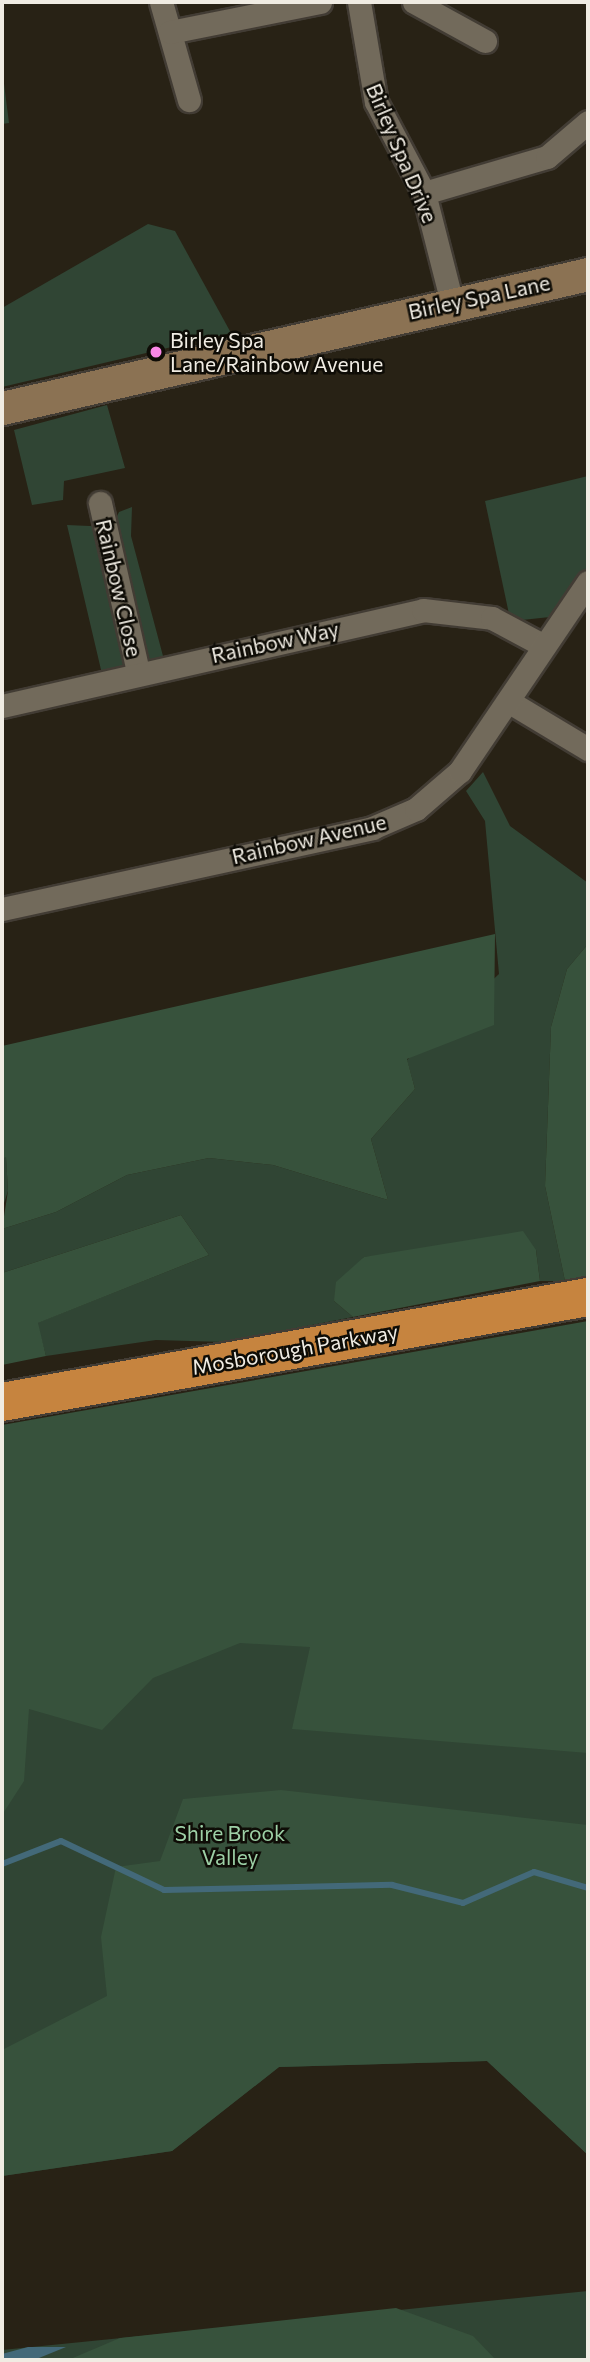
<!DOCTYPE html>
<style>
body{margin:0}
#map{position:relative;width:590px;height:2362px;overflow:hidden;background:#282215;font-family:Commissioner,sans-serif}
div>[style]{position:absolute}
.green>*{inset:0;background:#304534}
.forest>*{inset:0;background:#37523c}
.water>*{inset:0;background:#436979}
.stream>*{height:6px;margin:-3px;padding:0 3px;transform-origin:3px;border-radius:3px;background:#436979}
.roads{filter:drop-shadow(2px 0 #423c34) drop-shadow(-2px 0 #423c34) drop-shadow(0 2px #423c34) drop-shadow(0 -2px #423c34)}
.street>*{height:23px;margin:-11.5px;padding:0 11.5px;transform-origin:11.5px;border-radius:11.5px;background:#726a5b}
.secondary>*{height:33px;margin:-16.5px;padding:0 16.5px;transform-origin:16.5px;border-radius:16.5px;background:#8b7253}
.highway>*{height:38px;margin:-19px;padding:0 19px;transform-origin:19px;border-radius:19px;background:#c6843f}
.dots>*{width:19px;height:19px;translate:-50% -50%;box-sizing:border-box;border:4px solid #0e0c06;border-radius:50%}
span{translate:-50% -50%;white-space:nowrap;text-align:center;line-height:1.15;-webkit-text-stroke:5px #0e0c06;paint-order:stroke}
.street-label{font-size:21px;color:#f0ece3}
.poi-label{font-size:21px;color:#f0ece3}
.left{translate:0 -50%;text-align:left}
.park-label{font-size:21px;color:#9dd0a6}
.frame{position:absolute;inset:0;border:4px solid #f0ece3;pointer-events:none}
</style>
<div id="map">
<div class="green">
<i style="clip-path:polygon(2px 68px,9px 123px,2px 124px)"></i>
<i style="clip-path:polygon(148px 224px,175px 231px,231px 333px,2px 387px,2px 308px)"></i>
<i style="clip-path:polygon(107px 405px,125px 468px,64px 481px,63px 500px,32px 505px,14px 430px)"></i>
<i style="clip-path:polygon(588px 476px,588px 569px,550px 617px,522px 620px,509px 614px,485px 501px)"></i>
<i style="clip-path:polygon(132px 507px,131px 536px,163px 656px,102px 674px,67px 525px,112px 527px,119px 512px)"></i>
<i style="clip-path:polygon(483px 772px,510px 826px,588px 883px,588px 944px,567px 969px,551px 1027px,545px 1186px,565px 1281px,540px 1281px,536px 1250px,364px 1257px,334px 1301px,353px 1317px,224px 1342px,156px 1340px,46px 1356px,37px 1323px,209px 1255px,181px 1215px,2px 1273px,2px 1229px,56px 1212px,127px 1175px,209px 1158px,273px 1165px,388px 1200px,371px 1139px,415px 1089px,407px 1060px,499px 974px,485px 821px,466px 791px)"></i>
<i style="clip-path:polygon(6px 1156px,8px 1191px,2px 1209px,2px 1159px)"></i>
<i style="clip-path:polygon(2px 1612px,588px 1661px,588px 2155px,487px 2061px,279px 2067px,172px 2151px,2px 2176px)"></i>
<i style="clip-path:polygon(588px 2291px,588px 2360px,2px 2360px,2px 2350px)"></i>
</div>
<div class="forest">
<i style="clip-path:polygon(495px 934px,494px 1025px,407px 1059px,415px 1089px,371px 1139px,388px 1200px,273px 1165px,209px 1158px,127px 1175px,56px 1212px,2px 1229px,8px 1191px,6px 1157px,2px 1159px,2px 1046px)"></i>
<i style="clip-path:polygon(588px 944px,588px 1277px,565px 1281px,545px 1186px,551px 1027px,567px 969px)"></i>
<i style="clip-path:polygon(181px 1215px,209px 1255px,38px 1323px,46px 1356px,2px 1365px,2px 1273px)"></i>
<i style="clip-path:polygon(523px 1231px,536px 1250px,540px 1281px,353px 1317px,334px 1301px,336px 1282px,364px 1257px)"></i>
<i style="clip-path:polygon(588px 1321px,588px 1753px,292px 1729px,310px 1647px,240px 1643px,153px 1678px,102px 1730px,29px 1709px,24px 1781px,2px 1815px,2px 1425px)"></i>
<i style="clip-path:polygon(281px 1790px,588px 1825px,588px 2155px,487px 2061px,279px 2067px,172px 2151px,2px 2176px,2px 2050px,107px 1996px,101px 1937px,116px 1867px,160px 1861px,183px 1799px)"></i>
<i style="clip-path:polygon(396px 2308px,473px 2336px,496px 2360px,68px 2360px,120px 2338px)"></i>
</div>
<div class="water">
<i style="clip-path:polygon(28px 2347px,66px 2347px,34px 2360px,2px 2360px,2px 2354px)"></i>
</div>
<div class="stream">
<i style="left:2px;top:1864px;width:63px;rotate:-21.3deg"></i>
<i style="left:61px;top:1841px;width:114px;rotate:25.4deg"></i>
<i style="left:164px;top:1890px;width:228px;rotate:-1.3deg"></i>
<i style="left:392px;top:1885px;width:73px;rotate:14.2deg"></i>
<i style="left:463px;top:1903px;width:77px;rotate:-23.6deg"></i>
<i style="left:534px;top:1872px;width:56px;rotate:16.5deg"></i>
</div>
<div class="roads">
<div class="street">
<i style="left:161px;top:2px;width:102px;rotate:74.1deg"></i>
<i style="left:359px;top:2px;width:101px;rotate:80.4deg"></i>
<i style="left:376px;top:102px;width:103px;rotate:62.2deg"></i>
<i style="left:424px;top:193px;width:114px;rotate:75.7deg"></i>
<i style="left:414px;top:2px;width:81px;rotate:28.8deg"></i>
<i style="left:170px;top:32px;width:153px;rotate:-11.3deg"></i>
<i style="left:424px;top:193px;width:128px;rotate:-16.3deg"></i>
<i style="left:547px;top:157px;width:54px;rotate:-40.5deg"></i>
<i style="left:100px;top:503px;width:173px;rotate:77.3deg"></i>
<i style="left:508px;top:701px;width:93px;rotate:31deg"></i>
<i style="left:2px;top:706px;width:432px;rotate:-12.8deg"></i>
<i style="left:423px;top:610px;width:69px;rotate:6.6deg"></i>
<i style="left:492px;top:618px;width:59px;rotate:28.3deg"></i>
<i style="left:2px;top:909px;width:379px;rotate:-12.3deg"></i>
<i style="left:372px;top:828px;width:48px;rotate:-23.4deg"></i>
<i style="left:416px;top:809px;width:58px;rotate:-40.8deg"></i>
<i style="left:460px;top:771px;width:228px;rotate:-55.9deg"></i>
</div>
<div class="secondary">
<i style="left:2px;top:408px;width:601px;rotate:-12.88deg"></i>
</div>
<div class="highway">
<i style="left:2px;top:1402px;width:595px;rotate:-10.16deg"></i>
</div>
</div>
<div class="dots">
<i style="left:156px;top:352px;background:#fa87e7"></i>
</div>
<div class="street-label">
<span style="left:402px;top:153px;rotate:67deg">Birley Spa Drive</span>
<span style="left:479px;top:297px;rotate:-12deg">Birley Spa Lane</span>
<span style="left:119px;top:588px;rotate:77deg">Rainbow Close</span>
<span style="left:275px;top:642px;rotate:-12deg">Rainbow Way</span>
<span style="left:309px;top:839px;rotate:-13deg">Rainbow Avenue</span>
<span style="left:295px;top:1349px;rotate:-10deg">Mosborough Parkway</span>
</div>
<div class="poi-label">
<span class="left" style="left:170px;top:352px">Birley Spa<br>Lane/Rainbow Avenue</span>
</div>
<div class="park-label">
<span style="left:230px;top:1845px">Shire Brook<br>Valley</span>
</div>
<div class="frame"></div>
</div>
